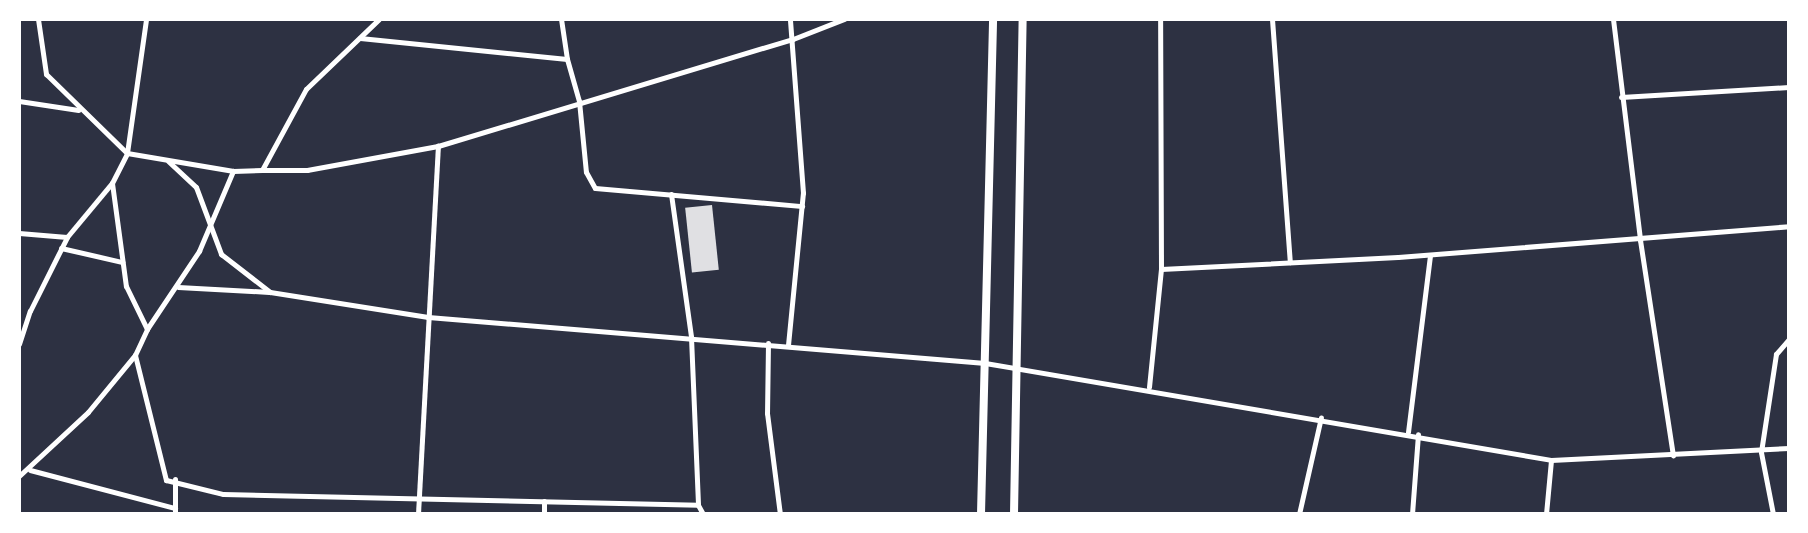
<!DOCTYPE html>
<style>
body{margin:0}
#map{position:relative;width:1808px;height:533px;overflow:hidden;background:#2d3142;font-family:"DM Sans",sans-serif}
div>[style]{position:absolute}
.building>*{inset:0;background:#e0e0e3;transform-origin:0 0}
.minor>*{height:5px;margin:-2.5px;padding:0 2.5px;transform-origin:2.5px;border-radius:2.5px;background:#fff}
.secondary>*{height:8px;margin:-4px;padding:0 4px;transform-origin:4px;border-radius:4px;background:#fff}
span{translate:-50% -50%;white-space:nowrap;text-align:center;line-height:1.15;-webkit-text-stroke:7px #fff;paint-order:stroke}
.frame{position:absolute;inset:0;border:21px solid #fff;pointer-events:none}
</style>
<div id="map">
<div class="building">
<i style="left:712px;top:205px;width:65px;height:27px;rotate:84deg"></i>
</div>
<div class="minor">
<i style="left:38px;top:19px;width:56px;rotate:81.7deg"></i>
<i style="left:46px;top:74px;width:113px;rotate:44.3deg"></i>
<i style="left:127px;top:153px;width:108px;rotate:9.6deg"></i>
<i style="left:1272px;top:19px;width:244px;rotate:85.8deg"></i>
<i style="left:1613px;top:19px;width:223px;rotate:83deg"></i>
<i style="left:1640px;top:240px;width:218px;rotate:81.3deg"></i>
<i style="left:360px;top:38px;width:208px;rotate:5.8deg"></i>
<i style="left:567px;top:59px;width:40px;rotate:-98.5deg"></i>
<i style="left:567px;top:59px;width:44px;rotate:74.1deg"></i>
<i style="left:579px;top:101px;width:71px;rotate:84.4deg"></i>
<i style="left:586px;top:172px;width:18px;rotate:61deg"></i>
<i style="left:595px;top:188px;width:208px;rotate:5deg"></i>
<i style="left:1621px;top:97px;width:168px;rotate:-3.4deg"></i>
<i style="left:19px;top:101px;width:60px;rotate:8.7deg"></i>
<i style="left:168px;top:161px;width:38px;rotate:43deg"></i>
<i style="left:196px;top:187px;width:72px;rotate:69.5deg"></i>
<i style="left:221px;top:254px;width:62px;rotate:37.8deg"></i>
<i style="left:270px;top:292px;width:160px;rotate:9deg"></i>
<i style="left:428px;top:317px;width:559px;rotate:4.72deg"></i>
<i style="left:985px;top:363px;width:574px;rotate:9.72deg"></i>
<i style="left:1551px;top:460px;width:238px;rotate:-2.9deg"></i>
<i style="left:262px;top:170px;width:45px"></i>
<i style="left:307px;top:170px;width:133px;rotate:-10.4deg"></i>
<i style="left:438px;top:146px;width:371px;rotate:-16.8deg"></i>
<i style="left:793px;top:39px;width:55px;rotate:-21.4deg"></i>
<i style="left:112px;top:183px;width:104px;rotate:82.3deg"></i>
<i style="left:126px;top:286px;width:48px;rotate:64deg"></i>
<i style="left:671px;top:194px;width:144px;rotate:82deg"></i>
<i style="left:691px;top:337px;width:168px;rotate:87.6deg"></i>
<i style="left:19px;top:233px;width:48px;rotate:4.8deg"></i>
<i style="left:61px;top:248px;width:63px;rotate:12.9deg"></i>
<i style="left:1161px;top:269px;width:237px;rotate:-2.9deg"></i>
<i style="left:1398px;top:257px;width:392px;rotate:-4.5deg"></i>
<i style="left:178px;top:287px;width:91px;rotate:3.1deg"></i>
<i style="left:768px;top:343px;width:70px;rotate:90.8deg"></i>
<i style="left:767px;top:413px;width:102px;rotate:82.7deg"></i>
<i style="left:19px;top:344px;width:35px;rotate:-72deg"></i>
<i style="left:30px;top:311px;width:83px;rotate:-63.4deg"></i>
<i style="left:67px;top:237px;width:70px;rotate:-50.2deg"></i>
<i style="left:112px;top:183px;width:34px;rotate:-63deg"></i>
<i style="left:127px;top:153px;width:135px;rotate:-81.9deg"></i>
<i style="left:788px;top:345px;width:153px;rotate:-84.4deg"></i>
<i style="left:803px;top:193px;width:174px;rotate:-94.3deg"></i>
<i style="left:135px;top:355px;width:129px;rotate:76.1deg"></i>
<i style="left:166px;top:480px;width:59px;rotate:13.8deg"></i>
<i style="left:223px;top:494px;width:475px;rotate:1.3deg"></i>
<i style="left:698px;top:505px;width:10px;rotate:61deg"></i>
<i style="left:1149px;top:387px;width:119px;rotate:-84.2deg"></i>
<i style="left:1161px;top:269px;width:250px;rotate:-90.2deg"></i>
<i style="left:1408px;top:432px;width:178px;rotate:-82.9deg"></i>
<i style="left:30px;top:470px;width:150px;rotate:14.7deg"></i>
<i style="left:19px;top:476px;width:94px;rotate:-42.8deg"></i>
<i style="left:88px;top:412px;width:74px;rotate:-50.5deg"></i>
<i style="left:135px;top:355px;width:29px;rotate:-65deg"></i>
<i style="left:147px;top:329px;width:94px;rotate:-56.3deg"></i>
<i style="left:199px;top:251px;width:87px;rotate:-67deg"></i>
<i style="left:233px;top:171px;width:29px;rotate:-2deg"></i>
<i style="left:262px;top:170px;width:92px;rotate:-61.5deg"></i>
<i style="left:306px;top:89px;width:101px;rotate:-43.8deg"></i>
<i style="left:175px;top:479px;width:35px;rotate:90deg"></i>
<i style="left:418px;top:514px;width:369px;rotate:-86.9deg"></i>
<i style="left:544px;top:514px;width:13px;rotate:-90deg"></i>
<i style="left:1299px;top:514px;width:99px;rotate:-77.2deg"></i>
<i style="left:1412px;top:514px;width:80px;rotate:-85.7deg"></i>
<i style="left:1546px;top:514px;width:54px;rotate:-84.7deg"></i>
<i style="left:1773px;top:514px;width:63px;rotate:-101deg"></i>
<i style="left:1761px;top:452px;width:99px;rotate:-81.3deg"></i>
<i style="left:1776px;top:354px;width:20px;rotate:-49deg"></i>
</div>
<div class="secondary">
<i style="left:981px;top:514px;width:495px;rotate:-88.6deg"></i>
<i style="left:1014px;top:514px;width:495px;rotate:-89deg"></i>
</div>
<div class="frame"></div>
</div>
